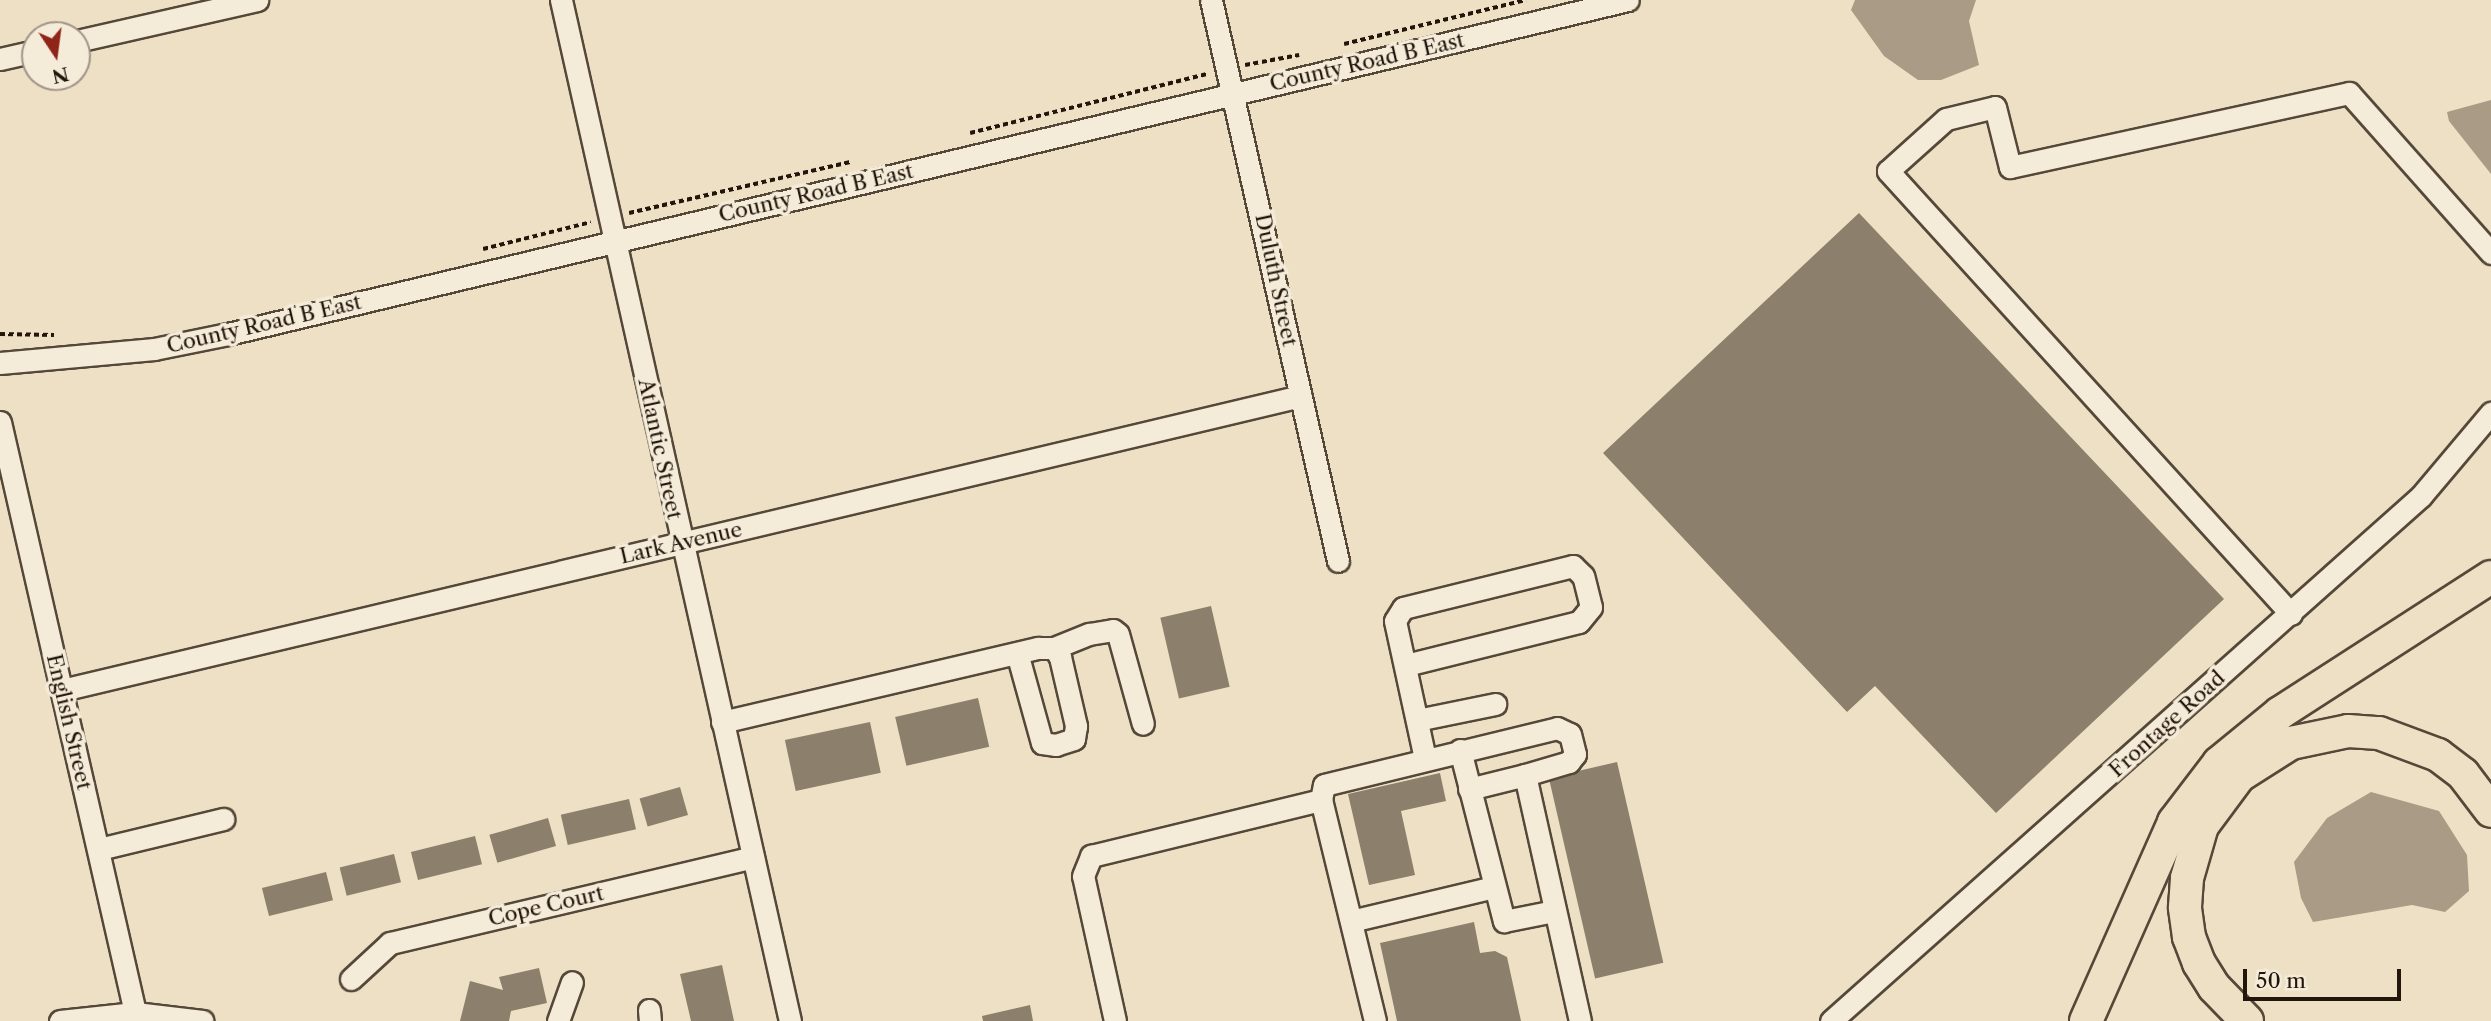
<!DOCTYPE html>
<style>
body{margin:0}
#map{position:relative;width:2491px;height:1021px;overflow:hidden;background:#eee0c4;font-family:"Libre Caslon Text",serif}
div>[style]{position:absolute}
.water>*{inset:0;background:#a99b85}
.building>*{inset:0;background:#8c7f6b;transform-origin:0 0}
.path>*{height:3.5px;margin-top:-1.75px;transform-origin:0;background:repeating-linear-gradient(90deg,#22150b 0 5px,transparent 0 8.5px)}
.roads{filter:drop-shadow(2px 0 #554839) drop-shadow(-2px 0 #554839) drop-shadow(0 2px #554839) drop-shadow(0 -2px #554839)}
.minor>*{height:21px;margin:-10.5px;padding:0 10.5px;transform-origin:10.5px;border-radius:10.5px;background:#f4ebd9}
.highway>*{height:32px;margin:-16px;padding:0 16px;transform-origin:16px;border-radius:16px;background:#eee0c4}
span{translate:-50% -50%;white-space:nowrap;text-align:center;line-height:1.15;-webkit-text-stroke:7px #f4ebd9;paint-order:stroke}
.street-label{font-size:21px;color:#22150b}
.north{position:absolute;left:21px;top:21px;width:70px;height:70px;box-sizing:border-box;background:#f4ebd9;border:2px solid #a09587;border-radius:50%;rotate:167deg;font-size:19px;font-weight:700;line-height:28px;text-align:center;color:#22150b}
.north::after{content:'';display:block;margin:auto;width:24px;height:32px;background:#8f2418;clip-path:polygon(50% 0,100% 100%,50% 72%,0 100%)}
.scale{position:absolute;left:2243px;top:969px;width:158px;height:32px;box-sizing:border-box;border:4px solid #22150b;border-top:0;padding-left:9px;font-size:21px;line-height:24px;white-space:nowrap;color:#22150b;-webkit-text-stroke:5px #f4ebd9;paint-order:stroke}
</style>
<div id="map">
<div class="water">
<i style="clip-path:polygon(1855px 0,1976px 0,1969px 21px,1979px 65px,1941px 80px,1918px 80px,1884px 56px,1851px 10px)"></i>
<i style="clip-path:polygon(2491px 100px,2491px 174px,2449px 121px,2447px 112px)"></i>
<i style="clip-path:polygon(2371px 792px,2439px 811px,2467px 855px,2469px 891px,2445px 912px,2412px 905px,2313px 922px,2301px 898px,2294px 862px,2327px 818px)"></i>
</div>
<div class="building">
<i style="clip-path:polygon(1859px 213px,2224px 599px,1996px 813px,1875px 686px,1847px 712px,1603px 453px)"></i>
<i style="left:1211px;top:606px;width:83px;height:52px;rotate:77deg"></i>
<i style="left:978px;top:698px;width:50px;height:85px;rotate:77deg"></i>
<i style="left:870px;top:722px;width:52px;height:87px;rotate:78deg"></i>
<i style="left:1617px;top:762px;width:206px;height:70px;rotate:77deg"></i>
<i style="clip-path:polygon(1440px 773px,1446px 801px,1401px 811px,1415px 875px,1369px 885px,1348px 794px)"></i>
<i style="left:680px;top:787px;width:29px;height:42px;rotate:74deg"></i>
<i style="left:629px;top:799px;width:31px;height:70px;rotate:77deg"></i>
<i style="left:548px;top:818px;width:29px;height:61px;rotate:74deg"></i>
<i style="left:475px;top:836px;width:29px;height:66px;rotate:76deg"></i>
<i style="left:394px;top:854px;width:29px;height:56px;rotate:76deg"></i>
<i style="left:326px;top:872px;width:29px;height:66px;rotate:76deg"></i>
<i style="clip-path:polygon(1474px 922px,1480px 953px,1495px 951px,1507px 957px,1521px 1021px,1397px 1021px,1380px 943px)"></i>
<i style="clip-path:polygon(722px 965px,734px 1021px,691px 1021px,680px 974px)"></i>
<i style="clip-path:polygon(539px 968px,547px 1003px,511px 1011px,509px 1021px,460px 1021px,470px 981px,503px 990px,499px 977px)"></i>
<i style="clip-path:polygon(1030px 1005px,1033px 1021px,983px 1021px,982px 1016px)"></i>
</div>
<div class="path">
<i style="left:1344px;top:44px;width:187px;rotate:-13.6deg"></i>
<i style="left:1245px;top:65px;width:55px;rotate:-10.5deg"></i>
<i style="left:970px;top:133px;width:244px;rotate:-14deg"></i>
<i style="left:629px;top:213px;width:227px;rotate:-13deg"></i>
<i style="left:483px;top:249px;width:111px;rotate:-14deg"></i>
<i style="left:0;top:334px;width:54px;rotate:1.1deg"></i>
</div>
<div class="roads">
<div class="minor">
<i style="left:561px;top:0;width:1046px;rotate:77.36deg"></i>
<i style="left:1211px;top:0;width:575px;rotate:77.24deg"></i>
<i style="left:77px;top:41px;width:185px;rotate:-12.8deg"></i>
<i style="left:0;top:59px;width:36px;rotate:-13deg"></i>
<i style="left:0;top:363px;width:155px;rotate:-5.2deg"></i>
<i style="left:154px;top:349px;width:76px;rotate:-11.5deg"></i>
<i style="left:228px;top:334px;width:1439px;rotate:-13.42deg"></i>
<i style="left:0;top:422px;width:614px;rotate:77.12deg"></i>
<i style="left:2291px;top:614px;width:599px;rotate:-132.29deg"></i>
<i style="left:1888px;top:171px;width:78px;rotate:-41.9deg"></i>
<i style="left:1946px;top:119px;width:50px;rotate:-13.8deg"></i>
<i style="left:1995px;top:107px;width:62px;rotate:76deg"></i>
<i style="left:2010px;top:167px;width:347px;rotate:-12.3deg"></i>
<i style="left:2349px;top:93px;width:214px;rotate:48.4deg"></i>
<i style="left:1054px;top:648px;width:38px;rotate:-22deg"></i>
<i style="left:1089px;top:634px;width:24px;rotate:-9deg"></i>
<i style="left:1113px;top:630px;width:6px;rotate:39deg"></i>
<i style="left:1118px;top:634px;width:93px;rotate:74.5deg"></i>
<i style="left:1406px;top:665px;width:178px;rotate:-14deg"></i>
<i style="left:1579px;top:622px;width:19px;rotate:-51deg"></i>
<i style="left:1591px;top:607px;width:32px;rotate:-104deg"></i>
<i style="left:1583px;top:576px;width:14px;rotate:-135deg"></i>
<i style="left:1573px;top:566px;width:175px;rotate:166.1deg"></i>
<i style="left:1403px;top:608px;width:15px;rotate:122deg"></i>
<i style="left:1395px;top:621px;width:141px;rotate:77.7deg"></i>
<i style="left:62px;top:690px;width:1273px;rotate:-13.35deg"></i>
<i style="left:1417px;top:720px;width:80px;rotate:-11.6deg"></i>
<i style="left:722px;top:722px;width:325px;rotate:-13.2deg"></i>
<i style="left:1038px;top:648px;width:16px"></i>
<i style="left:1054px;top:648px;width:11px;rotate:56deg"></i>
<i style="left:1060px;top:657px;width:71px;rotate:76.9deg"></i>
<i style="left:1076px;top:726px;width:13px;rotate:99deg"></i>
<i style="left:1074px;top:739px;width:19px;rotate:162deg"></i>
<i style="left:1056px;top:745px;width:14px;rotate:-172deg"></i>
<i style="left:1042px;top:743px;width:93px;rotate:-105.5deg"></i>
<i style="left:1460px;top:750px;width:177px;rotate:75.6deg"></i>
<i style="left:1504px;top:921px;width:51px;rotate:-11.3deg"></i>
<i style="left:1469px;top:789px;width:58px;rotate:-14deg"></i>
<i style="left:99px;top:849px;width:128px;rotate:-13.6deg"></i>
<i style="left:1351px;top:921px;width:147px;rotate:-13.4deg"></i>
<i style="left:351px;top:979px;width:53px;rotate:-42.7deg"></i>
<i style="left:390px;top:943px;width:373px;rotate:-13.3deg"></i>
<i style="left:649px;top:1010px;width:11px;rotate:85deg"></i>
<i style="left:60px;top:1021px;width:75px;rotate:-6.1deg"></i>
<i style="left:135px;top:1013px;width:68px;rotate:6.7deg"></i>
<i style="left:558px;top:1021px;width:41px;rotate:-70.3deg"></i>
<i style="left:1115px;top:1021px;width:148px;rotate:-102.4deg"></i>
<i style="left:1083px;top:876px;width:22px;rotate:-68deg"></i>
<i style="left:1091px;top:856px;width:237px;rotate:-13.7deg"></i>
<i style="left:1375px;top:1021px;width:228px;rotate:-103.7deg"></i>
<i style="left:1321px;top:800px;width:15px;rotate:-79deg"></i>
<i style="left:1324px;top:785px;width:240px;rotate:-13.7deg"></i>
<i style="left:1557px;top:728px;width:14px;rotate:25deg"></i>
<i style="left:1570px;top:734px;width:21px;rotate:76deg"></i>
<i style="left:1575px;top:754px;width:10px;rotate:127deg"></i>
<i style="left:1569px;top:762px;width:46px;rotate:163.5deg"></i>
<i style="left:1525px;top:775px;width:252px;rotate:77.4deg"></i>
<i style="left:1831px;top:1021px;width:790px;rotate:-41.66deg"></i>
<i style="left:2421px;top:496px;width:109px;rotate:-49.9deg"></i>
</div>
<div class="highway">
<i style="left:2086px;top:1021px;width:218px;rotate:-66.1deg"></i>
<i style="left:2174px;top:822px;width:74px;rotate:-52.7deg"></i>
<i style="left:2219px;top:763px;width:79px;rotate:-39.3deg"></i>
<i style="left:2280px;top:713px;width:251px;rotate:-32.8deg"></i>
<i style="left:2247px;top:1021px;width:47px;rotate:-134.1deg"></i>
<i style="left:2214px;top:987px;width:28px;rotate:-122deg"></i>
<i style="left:2199px;top:963px;width:28px;rotate:-111deg"></i>
<i style="left:2189px;top:937px;width:30px;rotate:-98deg"></i>
<i style="left:2185px;top:907px;width:29px;rotate:-86deg"></i>
<i style="left:2187px;top:878px;width:54px;rotate:-73.9deg"></i>
<i style="left:2202px;top:826px;width:62px;rotate:-53.5deg"></i>
<i style="left:2239px;top:776px;width:62px;rotate:-32.4deg"></i>
<i style="left:2291px;top:743px;width:58px;rotate:-11.9deg"></i>
<i style="left:2348px;top:731px;width:31px;rotate:4deg"></i>
<i style="left:2379px;top:733px;width:63px;rotate:20.4deg"></i>
<i style="left:2438px;top:755px;width:31px;rotate:37deg"></i>
<i style="left:2463px;top:774px;width:46px;rotate:52.9deg"></i>
</div>
</div>
<div class="street-label">
<span style="left:1367px;top:62px;rotate:-13deg">County Road B East</span>
<span style="left:816px;top:193px;rotate:-13deg">County Road B East</span>
<span style="left:1276px;top:280px;rotate:78deg">Duluth Street</span>
<span style="left:264px;top:324px;rotate:-13deg">County Road B East</span>
<span style="left:660px;top:449px;rotate:78deg">Atlantic Street</span>
<span style="left:681px;top:543px;rotate:-13deg">Lark Avenue</span>
<span style="left:69px;top:722px;rotate:77deg">English Street</span>
<span style="left:2167px;top:724px;rotate:-42deg">Frontage Road</span>
<span style="left:546px;top:906px;rotate:-13deg">Cope Court</span>
</div>
<div class="north">N</div>
<div class="scale">50 m</div>
</div>
